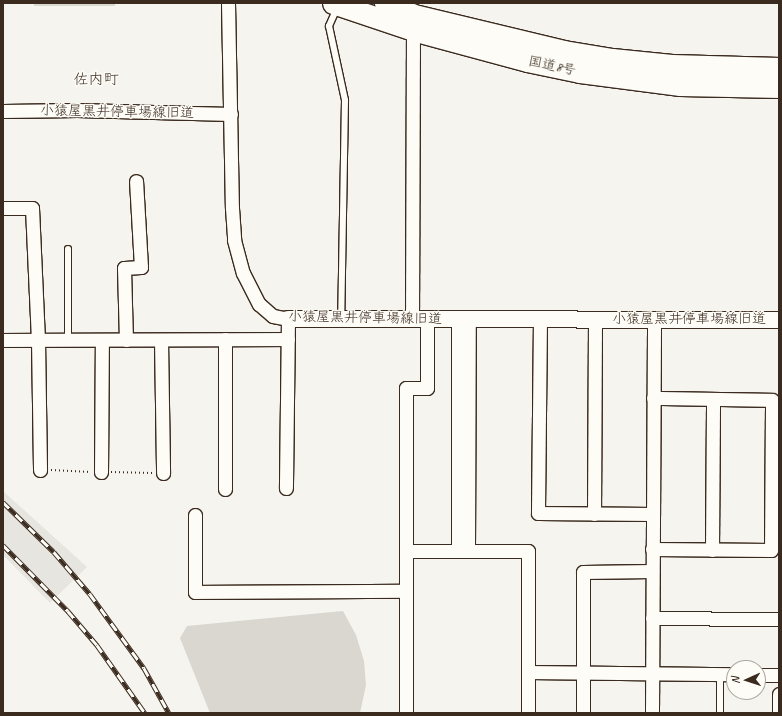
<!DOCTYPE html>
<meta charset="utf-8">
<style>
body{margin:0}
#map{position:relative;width:782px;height:716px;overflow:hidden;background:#f5f4ee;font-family:Caveat,"Klee One",sans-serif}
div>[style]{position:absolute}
.built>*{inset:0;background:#e7e5df}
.green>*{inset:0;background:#dad6d0;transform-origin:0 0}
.path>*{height:2px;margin-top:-1px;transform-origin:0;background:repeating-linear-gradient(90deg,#3b2a1e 0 1px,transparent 0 4px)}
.roads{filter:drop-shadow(1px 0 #3b2a1e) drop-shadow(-1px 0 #3b2a1e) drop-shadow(0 1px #3b2a1e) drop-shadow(0 -1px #3b2a1e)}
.service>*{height:6px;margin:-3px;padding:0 3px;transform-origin:3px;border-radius:3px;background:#fdfcf7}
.minor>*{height:13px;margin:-6.5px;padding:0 6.5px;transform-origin:6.5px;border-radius:6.5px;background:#fdfcf7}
.tertiary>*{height:16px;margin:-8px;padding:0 8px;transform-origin:8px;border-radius:8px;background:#fdfcf7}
.trunk>*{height:21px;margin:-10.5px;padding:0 10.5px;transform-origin:10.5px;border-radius:10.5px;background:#fdfcf7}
.rail>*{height:4.5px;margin-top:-2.25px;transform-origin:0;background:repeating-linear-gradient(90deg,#fdfcf7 0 9px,#3b2a1e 0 18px);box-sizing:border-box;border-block:1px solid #3b2a1e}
span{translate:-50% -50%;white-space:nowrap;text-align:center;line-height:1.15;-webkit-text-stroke:3px #fdfcf7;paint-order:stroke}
.street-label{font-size:14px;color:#3b2a1e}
.neighbourhood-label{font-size:15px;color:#3b2a1e}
.frame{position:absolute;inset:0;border:4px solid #3b2a1e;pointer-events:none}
.north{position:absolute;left:726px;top:660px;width:40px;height:40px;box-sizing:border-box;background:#fdfcf7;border:1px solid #afa8a0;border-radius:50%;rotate:267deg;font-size:11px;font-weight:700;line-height:16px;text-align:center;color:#3b2a1e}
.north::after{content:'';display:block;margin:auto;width:14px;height:18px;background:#3b2a1e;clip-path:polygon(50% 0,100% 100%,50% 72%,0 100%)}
</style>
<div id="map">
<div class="built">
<i style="clip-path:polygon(3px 491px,87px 567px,50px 603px,3px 555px)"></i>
</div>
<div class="green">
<i style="left:34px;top:3px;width:81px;height:3px"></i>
<i style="clip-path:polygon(343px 611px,356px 635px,364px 661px,366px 685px,360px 713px,210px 713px,180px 638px,187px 626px)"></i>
</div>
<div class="path">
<i style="left:51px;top:470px;width:40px;rotate:2.9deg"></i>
<i style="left:111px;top:472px;width:42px;rotate:1.4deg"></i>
</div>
<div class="roads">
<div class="service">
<i style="left:337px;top:8px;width:20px;rotate:114deg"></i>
<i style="left:329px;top:26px;width:76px;rotate:77.8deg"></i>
<i style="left:345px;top:100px;width:219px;rotate:91deg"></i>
<i style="left:68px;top:249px;width:91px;rotate:90deg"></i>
<i style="left:720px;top:713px;width:39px;rotate:-90deg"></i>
</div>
<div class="minor">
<i style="left:228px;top:3px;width:205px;rotate:88.9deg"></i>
<i style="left:232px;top:208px;width:32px;rotate:86deg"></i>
<i style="left:234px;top:240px;width:34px;rotate:75deg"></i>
<i style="left:243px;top:273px;width:35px;rotate:63deg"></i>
<i style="left:259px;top:304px;width:18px;rotate:41deg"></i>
<i style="left:273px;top:316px;width:15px;rotate:11deg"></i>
<i style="left:288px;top:319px;width:169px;rotate:90.7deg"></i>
<i style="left:3px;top:111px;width:74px;rotate:-0.8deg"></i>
<i style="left:77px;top:110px;width:154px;rotate:1.5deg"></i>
<i style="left:3px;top:208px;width:29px"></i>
<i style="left:32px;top:208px;width:132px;rotate:87.4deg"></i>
<i style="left:38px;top:340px;width:130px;rotate:89.1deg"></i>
<i style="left:412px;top:319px;width:289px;rotate:-89.8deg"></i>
<i style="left:458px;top:319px;width:231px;rotate:90deg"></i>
<i style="left:540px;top:319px;width:194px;rotate:90.6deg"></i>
<i style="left:538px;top:513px;width:115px;rotate:0.5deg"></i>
<i style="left:225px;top:339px;width:150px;rotate:90deg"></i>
<i style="left:3px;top:340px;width:285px;rotate:-0.2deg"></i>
<i style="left:126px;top:340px;width:72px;rotate:-91.6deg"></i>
<i style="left:124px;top:268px;width:17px;rotate:-3deg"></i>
<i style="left:141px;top:267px;width:86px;rotate:-93.3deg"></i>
<i style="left:161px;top:340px;width:133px;rotate:89.1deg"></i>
<i style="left:101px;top:472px;width:132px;rotate:-89.6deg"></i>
<i style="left:594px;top:514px;width:195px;rotate:-89.7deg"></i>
<i style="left:195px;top:515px;width:77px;rotate:90deg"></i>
<i style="left:195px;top:592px;width:211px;rotate:-0.3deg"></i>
<i style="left:652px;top:549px;width:119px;rotate:0.5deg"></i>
<i style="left:771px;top:550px;width:150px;rotate:-89.6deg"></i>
<i style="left:772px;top:400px;width:119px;rotate:-179deg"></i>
<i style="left:468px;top:550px;width:231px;rotate:-89.8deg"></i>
<i style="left:712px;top:550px;width:151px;rotate:-89.6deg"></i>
<i style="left:406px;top:551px;width:122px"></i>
<i style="left:528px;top:551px;width:162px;rotate:90deg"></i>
<i style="left:652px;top:618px;width:127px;rotate:0.5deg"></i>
<i style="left:528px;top:672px;width:206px;rotate:0.6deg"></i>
<i style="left:758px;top:675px;width:21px"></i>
<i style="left:406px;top:713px;width:325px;rotate:-90deg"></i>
<i style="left:406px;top:388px;width:21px"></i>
<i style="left:427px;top:388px;width:69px;rotate:-90deg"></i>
<i style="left:583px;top:713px;width:141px;rotate:-90deg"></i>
<i style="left:583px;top:572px;width:69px;rotate:-0.8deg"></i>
<i style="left:652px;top:713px;width:394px;rotate:-89.7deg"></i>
<i style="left:779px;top:713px;width:19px;rotate:-90deg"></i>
</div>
<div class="tertiary">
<i style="left:288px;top:319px;width:491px;rotate:0.1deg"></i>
</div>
<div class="trunk">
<i style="left:333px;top:3px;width:84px;rotate:18.6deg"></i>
<i style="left:413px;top:30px;width:118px;rotate:15.2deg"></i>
<i style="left:527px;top:61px;width:54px;rotate:11.7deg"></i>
<i style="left:580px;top:72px;width:101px;rotate:7.4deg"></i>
<i style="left:680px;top:85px;width:99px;rotate:1.2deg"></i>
<i style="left:385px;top:3px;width:35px;rotate:22deg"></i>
<i style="left:418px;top:16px;width:150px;rotate:13.5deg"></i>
<i style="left:564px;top:51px;width:49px;rotate:9.5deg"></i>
<i style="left:612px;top:59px;width:60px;rotate:5.7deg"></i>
<i style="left:672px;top:65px;width:107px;rotate:1.6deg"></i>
</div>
</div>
<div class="rail">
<i style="left:3px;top:502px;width:71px;rotate:44.4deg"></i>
<i style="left:54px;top:552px;width:55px;rotate:49.4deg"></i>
<i style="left:90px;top:594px;width:92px;rotate:53.9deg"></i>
<i style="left:144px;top:668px;width:51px;rotate:60.9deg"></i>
<i style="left:3px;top:545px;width:93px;rotate:45.4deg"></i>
<i style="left:68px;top:611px;width:45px;rotate:49.5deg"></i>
<i style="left:97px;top:645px;width:83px;rotate:54.8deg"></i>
</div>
<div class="street-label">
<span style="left:552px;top:66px;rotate:12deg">国道8号</span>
<span style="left:117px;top:112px;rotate:1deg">小猿屋黒井停車場線旧道</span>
<span style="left:365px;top:318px;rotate:1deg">小猿屋黒井停車場線旧道</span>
<span style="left:689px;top:319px">小猿屋黒井停車場線旧道</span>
</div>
<div class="neighbourhood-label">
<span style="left:96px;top:80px">佐内町</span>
</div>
<div class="frame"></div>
<div class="north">N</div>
</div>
